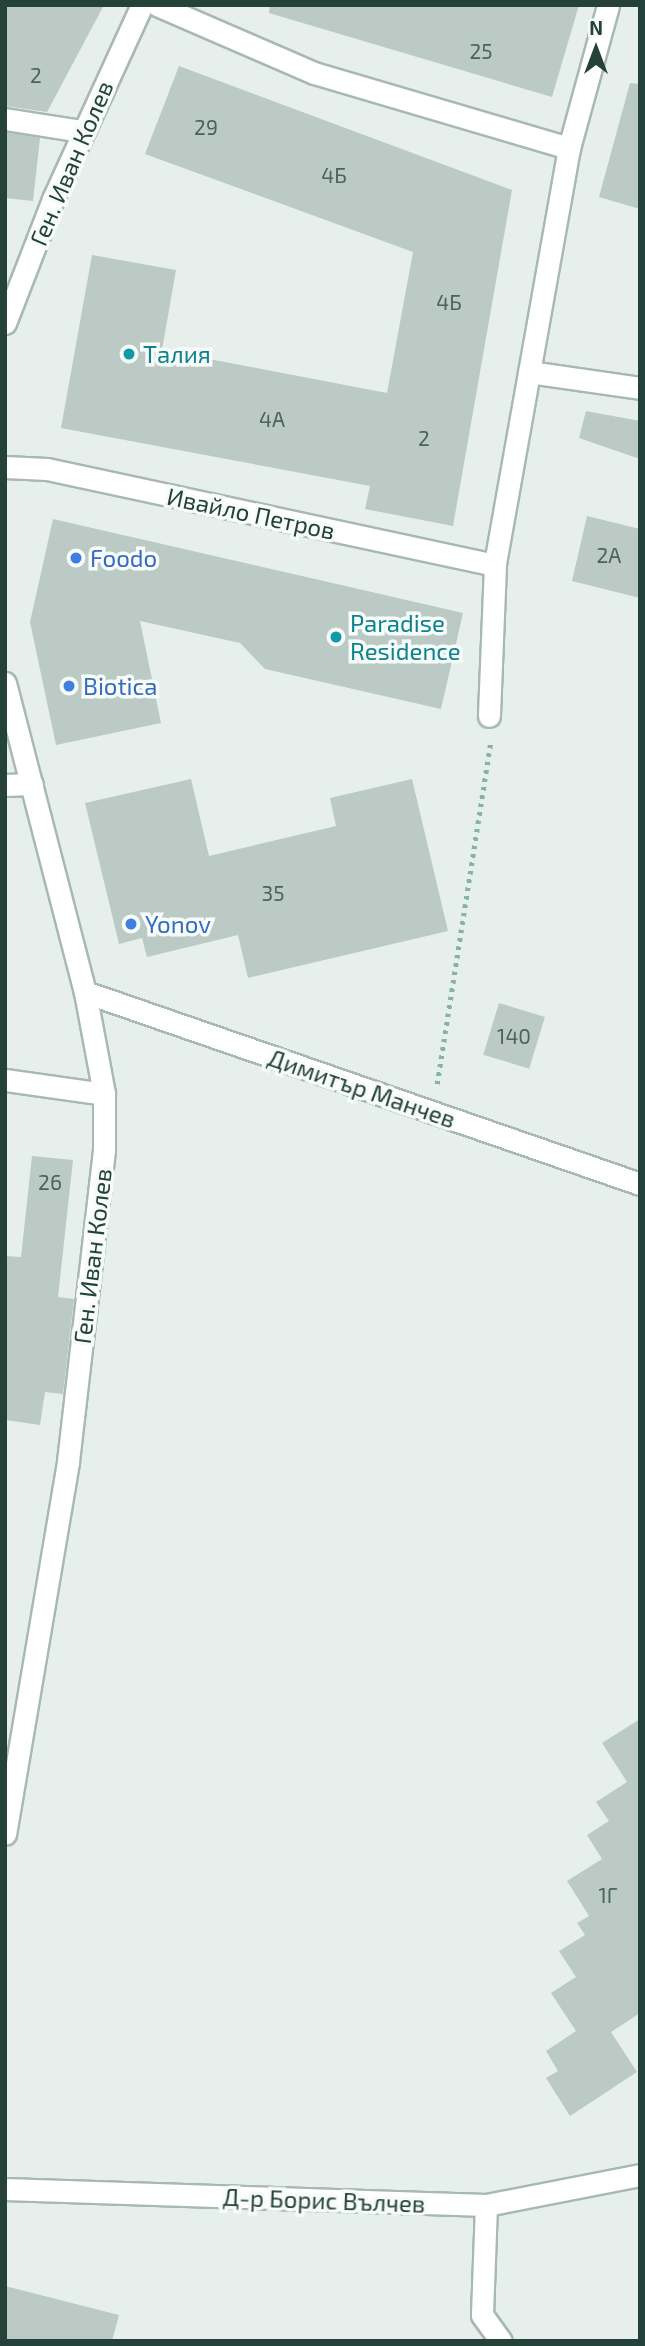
<!DOCTYPE html>
<meta charset="utf-8">
<style>
body{margin:0}
#map{position:relative;width:645px;height:2346px;overflow:hidden;background:#e6efeb;font-family:"Exo 2",sans-serif}
div>[style]{position:absolute}
.building>*{inset:0;background:#bbcac4;transform-origin:0 0}
.path>*{height:4.5px;margin-top:-2.25px;transform-origin:0;background:repeating-linear-gradient(90deg,#86b3a5 0 3.5px,transparent 0 8.5px)}
.roads{filter:drop-shadow(2px 0 #a8b8b2) drop-shadow(-2px 0 #a8b8b2) drop-shadow(0 2px #a8b8b2) drop-shadow(0 -2px #a8b8b2)}
.service>*{height:21px;margin:-10.5px;padding:0 10.5px;transform-origin:10.5px;border-radius:10.5px;background:#fff}
.minor>*{height:21px;margin:-10.5px;padding:0 10.5px;transform-origin:10.5px;border-radius:10.5px;background:#fff}
.dots>*{width:19px;height:19px;translate:-50% -50%;box-sizing:border-box;border:4px solid #f7fbf9;border-radius:50%}
span{translate:-50% -50%;white-space:nowrap;text-align:center;line-height:1.15;-webkit-text-stroke:7px #f7fbf9;paint-order:stroke}
.number-label{font-size:21px;color:#4a645c}
.number-label span{-webkit-text-stroke-width:0}
.street-label{font-size:24px;color:#24423a}
.culture-label{font-size:24px;color:#0d838f}
.left{translate:0 -50%;text-align:left}
.shop-label{font-size:24px;color:#366cbe}
.frame{position:absolute;inset:0;border:7px solid #24423a;pointer-events:none}
.north{position:absolute;left:561px;top:14px;width:70px;height:70px;-webkit-text-stroke:5px #f7fbf9;paint-order:stroke;rotate:0deg;font-size:19px;font-weight:700;line-height:28px;text-align:center;color:#24423a}
.north::after{content:'';display:block;margin:auto;width:24px;height:32px;background:#24423a;clip-path:polygon(50% 0,100% 100%,50% 72%,0 100%)}
</style>
<div id="map">
<div class="building">
<i style="clip-path:polygon(5px 5px,104px 5px,47px 112px,5px 106px)"></i>
<i style="clip-path:polygon(270px 5px,579px 5px,552px 97px,269px 13px)"></i>
<i style="clip-path:polygon(179px 66px,512px 190px,453px 526px,365px 509px,370px 486px,61px 428px,92px 255px,176px 270px,162px 350px,387px 393px,413px 252px,145px 154px)"></i>
<i style="clip-path:polygon(630px 83px,640px 84px,640px 209px,599px 197px)"></i>
<i style="clip-path:polygon(5px 132px,40px 138px,33px 201px,5px 198px)"></i>
<i style="clip-path:polygon(586px 411px,640px 421px,640px 459px,579px 438px)"></i>
<i style="clip-path:polygon(587px 516px,640px 529px,640px 598px,572px 581px)"></i>
<i style="clip-path:polygon(53px 519px,463px 613px,441px 709px,265px 669px,240px 643px,140px 621px,161px 723px,56px 745px,30px 622px)"></i>
<i style="clip-path:polygon(191px 779px,209px 856px,336px 826px,330px 798px,412px 779px,448px 931px,248px 978px,238px 935px,147px 957px,142px 938px,119px 944px,85px 803px)"></i>
<i style="left:499px;top:1003px;width:48px;height:54px;rotate:17deg"></i>
<i style="clip-path:polygon(32px 1156px,73px 1160px,58px 1297px,74px 1299px,63px 1394px,45px 1392px,40px 1425px,5px 1420px,5px 1256px,21px 1257px)"></i>
<i style="clip-path:polygon(640px 1719px,640px 2013px,611px 2032px,637px 2072px,570px 2116px,546px 2078px,558px 2071px,546px 2051px,576px 2031px,551px 1993px,576px 1977px,559px 1951px,585px 1935px,577px 1923px,589px 1916px,567px 1881px,602px 1859px,587px 1835px,609px 1821px,596px 1802px,627px 1782px,602px 1743px)"></i>
<i style="clip-path:polygon(5px 2286px,119px 2315px,112px 2341px,5px 2341px)"></i>
</div>
<div class="path">
<i style="left:437px;top:1084px;width:344px;rotate:-81.1deg"></i>
</div>
<div class="roads">
<div class="service">
<i style="left:569px;top:148px;width:148px;rotate:-74.7deg"></i>
<i style="left:529px;top:372px;width:112px;rotate:8.2deg"></i>
<i style="left:486px;top:2205px;width:110px;rotate:92.1deg"></i>
<i style="left:482px;top:2315px;width:32px;rotate:54deg"></i>
</div>
<div class="minor">
<i style="left:157px;top:5px;width:171px;rotate:23.4deg"></i>
<i style="left:314px;top:73px;width:266px;rotate:16.4deg"></i>
<i style="left:569px;top:148px;width:424px;rotate:100.1deg"></i>
<i style="left:495px;top:565px;width:151px;rotate:92.3deg"></i>
<i style="left:5px;top:119px;width:78px;rotate:8.9deg"></i>
<i style="left:5px;top:323px;width:133px;rotate:-68.8deg"></i>
<i style="left:53px;top:199px;width:213px;rotate:-65.4deg"></i>
<i style="left:5px;top:467px;width:42px;rotate:2.7deg"></i>
<i style="left:47px;top:469px;width:458px;rotate:12.1deg"></i>
<i style="left:5px;top:683px;width:319px;rotate:75.5deg"></i>
<i style="left:85px;top:992px;width:104px;rotate:79.4deg"></i>
<i style="left:104px;top:1094px;width:56px;rotate:90deg"></i>
<i style="left:104px;top:1150px;width:314px;rotate:96.6deg"></i>
<i style="left:68px;top:1462px;width:377px;rotate:99.6deg"></i>
<i style="left:5px;top:785px;width:27px;rotate:-2deg"></i>
<i style="left:85px;top:992px;width:587px;rotate:19.08deg"></i>
<i style="left:5px;top:1080px;width:100px;rotate:8deg"></i>
<i style="left:5px;top:2189px;width:481px;rotate:1.9deg"></i>
<i style="left:486px;top:2205px;width:157px;rotate:-11deg"></i>
</div>
</div>
<div class="dots">
<i style="left:129px;top:354px;background:#0f9aa8"></i>
<i style="left:76px;top:558px;background:#3f7fe0"></i>
<i style="left:336px;top:637px;background:#0f9aa8"></i>
<i style="left:69px;top:686px;background:#3f7fe0"></i>
<i style="left:131px;top:924px;background:#3f7fe0"></i>
</div>
<div class="number-label">
<span style="left:481px;top:51px">25</span>
<span style="left:36px;top:75px">2</span>
<span style="left:206px;top:127px">29</span>
<span style="left:334px;top:175px">4Б</span>
<span style="left:449px;top:302px">4Б</span>
<span style="left:272px;top:419px">4А</span>
<span style="left:424px;top:438px">2</span>
<span style="left:609px;top:555px">2А</span>
<span style="left:273px;top:893px">35</span>
<span style="left:514px;top:1036px">140</span>
<span style="left:50px;top:1182px">26</span>
<span style="left:608px;top:1895px">1Г</span>
</div>
<div class="street-label">
<span style="left:71px;top:163px;rotate:-67deg">Ген. Иван Колев</span>
<span style="left:251px;top:513px;rotate:12deg">Ивайло Петров</span>
<span style="left:362px;top:1088px;rotate:19deg">Димитър Манчев</span>
<span style="left:92px;top:1256px;rotate:-83deg">Ген. Иван Колев</span>
<span style="left:324px;top:2200px;rotate:2deg">Д-р Борис Вълчев</span>
</div>
<div class="culture-label">
<span class="left" style="left:143px;top:354px">Талия</span>
<span class="left" style="left:350px;top:637px">Paradise<br>Residence</span>
</div>
<div class="shop-label">
<span class="left" style="left:90px;top:558px">Foodo</span>
<span class="left" style="left:83px;top:686px">Biotica</span>
<span class="left" style="left:145px;top:924px">Yonov</span>
</div>
<div class="frame"></div>
<div class="north">N</div>
</div>
